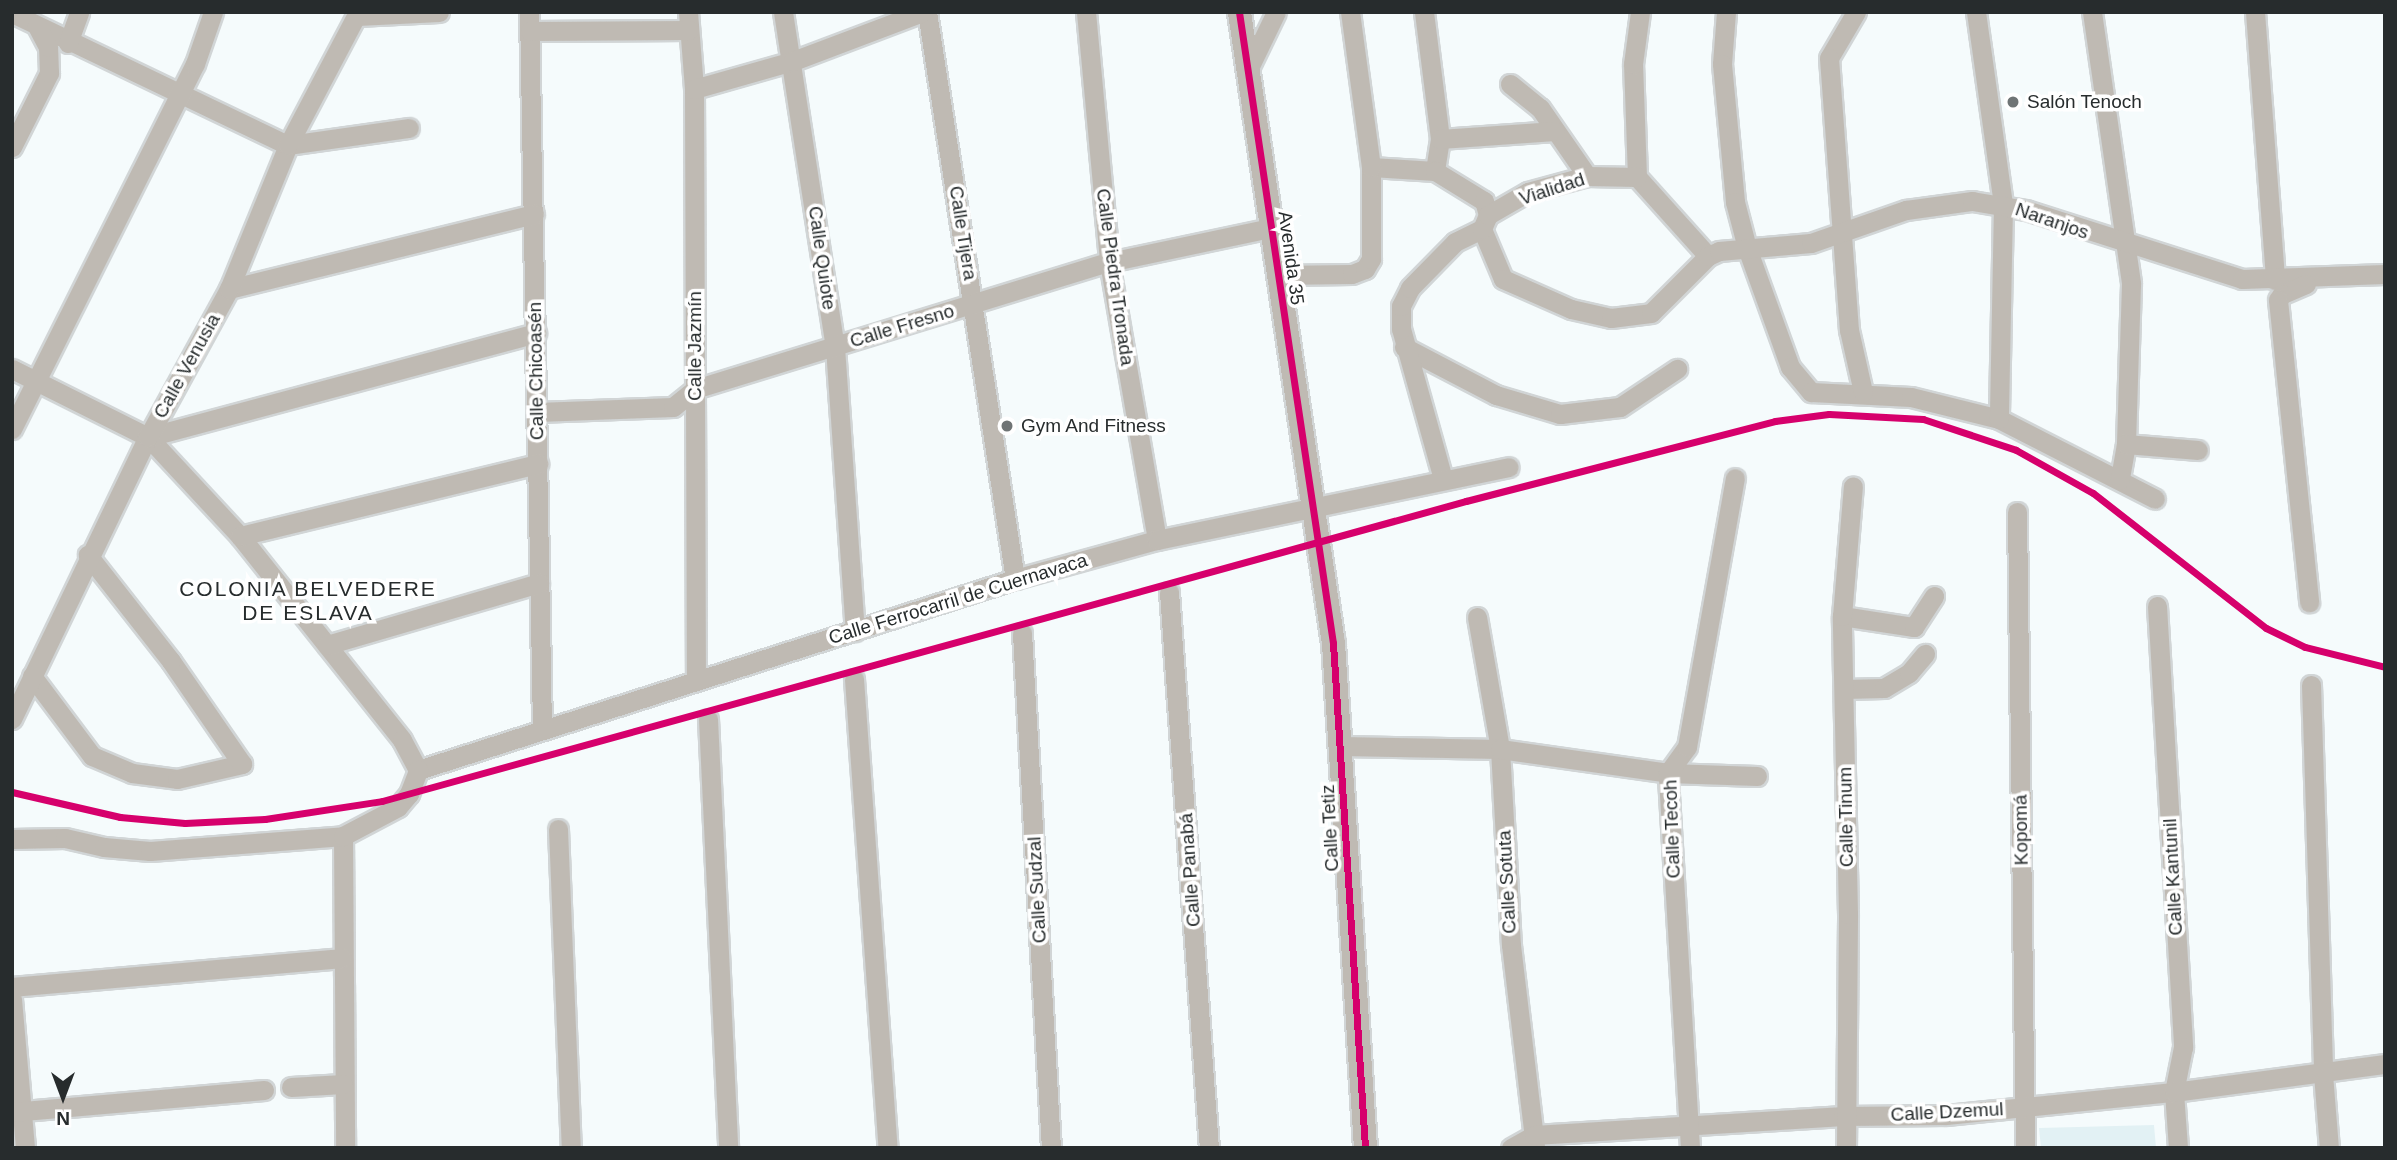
<!DOCTYPE html>
<meta charset="utf-8">
<style>
body{margin:0}
#map{position:relative;width:2397px;height:1160px;overflow:hidden;background:#f5fbfc;font-family:Helvetica,sans-serif}
div>[style]{position:absolute}
.built>*{inset:0;background:#e2f1f4}
.roads{filter:drop-shadow(2px 0 #d1d5d6) drop-shadow(-2px 0 #d1d5d6) drop-shadow(0 2px #d1d5d6) drop-shadow(0 -2px #d1d5d6)}
.minor>*{height:19px;margin:-9.5px;padding:0 9.5px;transform-origin:9.5px;border-radius:9.5px;background:#bfbab3}
.tertiary>*{height:23px;margin:-11.5px;padding:0 11.5px;transform-origin:11.5px;border-radius:11.5px;background:#bfbab3}
.cycleway>*{height:7px;margin:-3.5px;padding:0 3.5px;transform-origin:3.5px;border-radius:3.5px;background:#d6006c}
.dots>*{width:19px;height:19px;translate:-50% -50%;box-sizing:border-box;border:4px solid #fff;border-radius:50%}
span{translate:-50% -50%;white-space:nowrap;text-align:center;line-height:1.15;-webkit-text-stroke:7px #fff;paint-order:stroke}
.poi-label{font-size:19px;color:#272c2d}
.left{translate:0 -50%;text-align:left}
.street-label{font-size:19px;color:#272c2d}
.neighbourhood-label{font-size:21px;color:#272c2d;letter-spacing:2px}
.frame{position:absolute;inset:0;border:14px solid #272c2d;pointer-events:none}
.north{position:absolute;left:28px;top:1062px;width:70px;height:70px;-webkit-text-stroke:5px #fff;paint-order:stroke;rotate:180deg;font-size:19px;font-weight:700;line-height:28px;text-align:center;color:#272c2d}
.north::after{content:'';display:block;margin:auto;width:24px;height:32px;background:#272c2d;clip-path:polygon(50% 0,100% 100%,50% 72%,0 100%)}
</style>
<div id="map">
<div class="built">
<i style="clip-path:polygon(2154px 1125px,2156px 1148px,2041px 1148px,2039px 1128px)"></i>
</div>
<div class="roads">
<div class="minor">
<i style="left:529px;top:12px;width:718px;rotate:88.96deg"></i>
<i style="left:688px;top:12px;width:77px;rotate:85.5deg"></i>
<i style="left:694px;top:89px;width:591px;rotate:89.81deg"></i>
<i style="left:783px;top:12px;width:339px;rotate:81.2deg"></i>
<i style="left:835px;top:347px;width:285px;rotate:86deg"></i>
<i style="left:927px;top:12px;width:574px;rotate:81.18deg"></i>
<i style="left:1086px;top:12px;width:251px;rotate:84.7deg"></i>
<i style="left:1109px;top:262px;width:282px;rotate:80.2deg"></i>
<i style="left:1424px;top:12px;width:128px;rotate:82.8deg"></i>
<i style="left:1440px;top:139px;width:32px;rotate:99deg"></i>
<i style="left:1726px;top:12px;width:52px;rotate:94.4deg"></i>
<i style="left:1722px;top:64px;width:139px;rotate:84.6deg"></i>
<i style="left:1735px;top:202px;width:48px;rotate:75.4deg"></i>
<i style="left:1747px;top:248px;width:127px;rotate:70.1deg"></i>
<i style="left:1790px;top:367px;width:33px;rotate:50deg"></i>
<i style="left:1811px;top:392px;width:100px;rotate:2.9deg"></i>
<i style="left:1911px;top:397px;width:91px;rotate:14deg"></i>
<i style="left:1999px;top:419px;width:175px;rotate:27.1deg"></i>
<i style="left:1856px;top:12px;width:53px;rotate:120.4deg"></i>
<i style="left:1829px;top:58px;width:273px;rotate:85.8deg"></i>
<i style="left:1849px;top:330px;width:64px;rotate:77.3deg"></i>
<i style="left:1976px;top:12px;width:195px;rotate:82deg"></i>
<i style="left:2003px;top:205px;width:214px;rotate:91.1deg"></i>
<i style="left:2092px;top:12px;width:275px;rotate:81.8deg"></i>
<i style="left:2131px;top:284px;width:160px;rotate:91.8deg"></i>
<i style="left:2126px;top:444px;width:36px;rotate:100deg"></i>
<i style="left:2255px;top:12px;width:269px;rotate:85.7deg"></i>
<i style="left:12px;top:13px;width:306px;rotate:25.6deg"></i>
<i style="left:288px;top:145px;width:122px;rotate:-8deg"></i>
<i style="left:357px;top:16px;width:82px;rotate:-2.8deg"></i>
<i style="left:530px;top:31px;width:159px;rotate:-0.4deg"></i>
<i style="left:68px;top:43px;width:33px;rotate:-70deg"></i>
<i style="left:1248px;top:70px;width:64px;rotate:-64.2deg"></i>
<i style="left:1510px;top:84px;width:38px;rotate:39deg"></i>
<i style="left:1540px;top:108px;width:83px;rotate:55.3deg"></i>
<i style="left:694px;top:89px;width:103px;rotate:-15.8deg"></i>
<i style="left:793px;top:61px;width:139px;rotate:-20.7deg"></i>
<i style="left:1440px;top:139px;width:115px;rotate:-4deg"></i>
<i style="left:12px;top:147px;width:83px;rotate:-63.4deg"></i>
<i style="left:49px;top:73px;width:26px;rotate:-92deg"></i>
<i style="left:48px;top:47px;width:24px;rotate:-118deg"></i>
<i style="left:1371px;top:167px;width:64px;rotate:3.6deg"></i>
<i style="left:1435px;top:171px;width:57px;rotate:31.5deg"></i>
<i style="left:1484px;top:201px;width:15px;rotate:74deg"></i>
<i style="left:1637px;top:177px;width:113px;rotate:-92deg"></i>
<i style="left:1633px;top:64px;width:52px;rotate:-82.3deg"></i>
<i style="left:1637px;top:177px;width:106px;rotate:48.1deg"></i>
<i style="left:1482px;top:229px;width:54px;rotate:67.2deg"></i>
<i style="left:1503px;top:279px;width:74px;rotate:23.8deg"></i>
<i style="left:1571px;top:309px;width:41px;rotate:12.7deg"></i>
<i style="left:1611px;top:318px;width:40px;rotate:-7.1deg"></i>
<i style="left:1651px;top:313px;width:81px;rotate:-45deg"></i>
<i style="left:1708px;top:256px;width:12px;rotate:-24deg"></i>
<i style="left:1719px;top:251px;width:92px;rotate:-5deg"></i>
<i style="left:1811px;top:243px;width:101px;rotate:-19.2deg"></i>
<i style="left:1906px;top:210px;width:67px;rotate:-7.8deg"></i>
<i style="left:1972px;top:201px;width:55px;rotate:9.5deg"></i>
<i style="left:2026px;top:210px;width:227px;rotate:17.7deg"></i>
<i style="left:2242px;top:279px;width:143px;rotate:-2deg"></i>
<i style="left:1277px;top:275px;width:75px;rotate:-0.8deg"></i>
<i style="left:1352px;top:274px;width:14px;rotate:-21deg"></i>
<i style="left:1365px;top:269px;width:12px;rotate:-59deg"></i>
<i style="left:1371px;top:259px;width:92px;rotate:-90deg"></i>
<i style="left:1371px;top:167px;width:156px;rotate:-97.7deg"></i>
<i style="left:2306px;top:284px;width:26px;rotate:157deg"></i>
<i style="left:2282px;top:294px;width:7px;rotate:124deg"></i>
<i style="left:2278px;top:300px;width:304px;rotate:84.1deg"></i>
<i style="left:229px;top:289px;width:314px;rotate:-13.8deg"></i>
<i style="left:1404px;top:347px;width:104px;rotate:27.6deg"></i>
<i style="left:1496px;top:395px;width:67px;rotate:16.5deg"></i>
<i style="left:1560px;top:414px;width:60px;rotate:-6.7deg"></i>
<i style="left:1620px;top:407px;width:69px;rotate:-33.7deg"></i>
<i style="left:12px;top:369px;width:152px;rotate:26.6deg"></i>
<i style="left:148px;top:437px;width:135px;rotate:47.1deg"></i>
<i style="left:240px;top:536px;width:260px;rotate:51.5deg"></i>
<i style="left:402px;top:740px;width:34px;rotate:62deg"></i>
<i style="left:537px;top:412px;width:136px;rotate:-2.1deg"></i>
<i style="left:673px;top:407px;width:28px;rotate:-39deg"></i>
<i style="left:695px;top:389px;width:433px;rotate:-17.1deg"></i>
<i style="left:1109px;top:262px;width:165px;rotate:-11.9deg"></i>
<i style="left:12px;top:429px;width:408px;rotate:-63.4deg"></i>
<i style="left:195px;top:64px;width:55px;rotate:-70.9deg"></i>
<i style="left:148px;top:437px;width:402px;rotate:-15deg"></i>
<i style="left:2126px;top:444px;width:72px;rotate:4.8deg"></i>
<i style="left:1443px;top:479px;width:156px;rotate:-105.6deg"></i>
<i style="left:1401px;top:329px;width:23px;rotate:-90deg"></i>
<i style="left:1401px;top:306px;width:20px;rotate:-63deg"></i>
<i style="left:1410px;top:288px;width:64px;rotate:-45.6deg"></i>
<i style="left:1455px;top:242px;width:30px;rotate:-26deg"></i>
<i style="left:1482px;top:229px;width:15px;rotate:-67deg"></i>
<i style="left:1488px;top:215px;width:46px;rotate:-29.9deg"></i>
<i style="left:1528px;top:192px;width:61px;rotate:-15.2deg"></i>
<i style="left:1587px;top:176px;width:50px;rotate:1.1deg"></i>
<i style="left:2017px;top:512px;width:636px;rotate:89.28deg"></i>
<i style="left:240px;top:536px;width:307px;rotate:-13.6deg"></i>
<i style="left:1169px;top:592px;width:557px;rotate:85.89deg"></i>
<i style="left:2157px;top:606px;width:442px;rotate:86.6deg"></i>
<i style="left:2183px;top:1047px;width:46px;rotate:101.3deg"></i>
<i style="left:2174px;top:1092px;width:56px;rotate:85.9deg"></i>
<i style="left:1842px;top:616px;width:73px;rotate:8.7deg"></i>
<i style="left:1914px;top:627px;width:37px;rotate:-57deg"></i>
<i style="left:1477px;top:617px;width:134px;rotate:80.1deg"></i>
<i style="left:1500px;top:749px;width:196px;rotate:86.8deg"></i>
<i style="left:1511px;top:945px;width:203px;rotate:83.2deg"></i>
<i style="left:1022px;top:633px;width:516px;rotate:86.78deg"></i>
<i style="left:327px;top:645px;width:221px;rotate:-16.3deg"></i>
<i style="left:32px;top:676px;width:100px;rotate:53.1deg"></i>
<i style="left:92px;top:756px;width:43px;rotate:23deg"></i>
<i style="left:132px;top:773px;width:45px;rotate:7.6deg"></i>
<i style="left:177px;top:779px;width:67px;rotate:-13deg"></i>
<i style="left:242px;top:764px;width:125px;rotate:-124.6deg"></i>
<i style="left:171px;top:661px;width:135px;rotate:-128.1deg"></i>
<i style="left:854px;top:679px;width:470px;rotate:85.9deg"></i>
<i style="left:2311px;top:685px;width:389px;rotate:88.2deg"></i>
<i style="left:2323px;top:1074px;width:74px;rotate:85.4deg"></i>
<i style="left:1844px;top:689px;width:40px;rotate:-1.4deg"></i>
<i style="left:1884px;top:688px;width:29px;rotate:-31deg"></i>
<i style="left:1909px;top:673px;width:25px;rotate:-50deg"></i>
<i style="left:12px;top:719px;width:313px;rotate:-64.3deg"></i>
<i style="left:148px;top:437px;width:169px;rotate:-61.3deg"></i>
<i style="left:229px;top:289px;width:156px;rotate:-67.7deg"></i>
<i style="left:288px;top:145px;width:150px;rotate:-62.2deg"></i>
<i style="left:708px;top:719px;width:429px;rotate:87.3deg"></i>
<i style="left:1341px;top:746px;width:159px;rotate:1.1deg"></i>
<i style="left:1500px;top:749px;width:170px;rotate:8.1deg"></i>
<i style="left:1668px;top:773px;width:89px;rotate:1.9deg"></i>
<i style="left:418px;top:770px;width:627px;rotate:-17.74deg"></i>
<i style="left:1015px;top:579px;width:147px;rotate:-15.4deg"></i>
<i style="left:1157px;top:540px;width:359px;rotate:-11.7deg"></i>
<i style="left:558px;top:829px;width:319px;rotate:87.7deg"></i>
<i style="left:343px;top:836px;width:312px;rotate:89.6deg"></i>
<i style="left:12px;top:839px;width:53px;rotate:-1.1deg"></i>
<i style="left:65px;top:838px;width:40px;rotate:13deg"></i>
<i style="left:104px;top:847px;width:46px;rotate:5deg"></i>
<i style="left:150px;top:851px;width:194px;rotate:-4.4deg"></i>
<i style="left:343px;top:836px;width:62px;rotate:-27.8deg"></i>
<i style="left:398px;top:807px;width:17px;rotate:-50deg"></i>
<i style="left:409px;top:794px;width:26px;rotate:-69deg"></i>
<i style="left:12px;top:987px;width:331px;rotate:-5deg"></i>
<i style="left:12px;top:999px;width:150px;rotate:85deg"></i>
<i style="left:291px;top:1087px;width:52px;rotate:-3.3deg"></i>
<i style="left:12px;top:1112px;width:253px;rotate:-5deg"></i>
<i style="left:1511px;top:1148px;width:26px;rotate:-29deg"></i>
<i style="left:1534px;top:1135px;width:310px;rotate:-3.5deg"></i>
<i style="left:1843px;top:1116px;width:103px;rotate:-0.6deg"></i>
<i style="left:1946px;top:1115px;width:229px;rotate:-5.8deg"></i>
<i style="left:2174px;top:1092px;width:213px;rotate:-7.6deg"></i>
<i style="left:1690px;top:1148px;width:376px;rotate:-93.4deg"></i>
<i style="left:1668px;top:773px;width:32px;rotate:-54deg"></i>
<i style="left:1687px;top:747px;width:273px;rotate:-79.9deg"></i>
<i style="left:1846px;top:1148px;width:234px;rotate:-89.5deg"></i>
<i style="left:1848px;top:914px;width:298px;rotate:-91.2deg"></i>
<i style="left:1842px;top:616px;width:130px;rotate:-85.2deg"></i>
</div>
<div class="tertiary">
<i style="left:1239px;top:12px;width:638px;rotate:81.53deg"></i>
<i style="left:1333px;top:643px;width:506px;rotate:86.37deg"></i>
</div>
</div>
<div class="cycleway">
<i style="left:1239px;top:12px;width:638px;rotate:81.53deg"></i>
<i style="left:1333px;top:643px;width:506px;rotate:86.37deg"></i>
<i style="left:12px;top:792px;width:111px;rotate:13deg"></i>
<i style="left:120px;top:817px;width:65px;rotate:5.3deg"></i>
<i style="left:185px;top:823px;width:80px;rotate:-2.9deg"></i>
<i style="left:265px;top:819px;width:118px;rotate:-8.7deg"></i>
<i style="left:382px;top:801px;width:1125px;rotate:-15.47deg"></i>
<i style="left:1466px;top:501px;width:319px;rotate:-14.5deg"></i>
<i style="left:1775px;top:421px;width:54px;rotate:-7.4deg"></i>
<i style="left:1829px;top:414px;width:94px;rotate:3deg"></i>
<i style="left:1923px;top:419px;width:98px;rotate:18.4deg"></i>
<i style="left:2016px;top:450px;width:88px;rotate:29.2deg"></i>
<i style="left:2093px;top:493px;width:219px;rotate:38deg"></i>
<i style="left:2266px;top:628px;width:43px;rotate:26deg"></i>
<i style="left:2305px;top:647px;width:82px;rotate:14deg"></i>
</div>
<div class="dots">
<i style="left:2013px;top:102px;background:#6f7475"></i>
<i style="left:1007px;top:426px;background:#6f7475"></i>
</div>
<div class="poi-label">
<span class="left" style="left:2027px;top:102px">Salón Tenoch</span>
<span class="left" style="left:1021px;top:426px">Gym And Fitness</span>
</div>
<div class="street-label">
<span style="left:1552px;top:189px;rotate:-18deg">Vialidad</span>
<span style="left:2052px;top:221px;rotate:19deg">Naranjos</span>
<span style="left:963px;top:233px;rotate:81deg">Calle Tijera</span>
<span style="left:822px;top:258px;rotate:82deg">Calle Quiote</span>
<span style="left:1291px;top:258px;rotate:82deg">Avenida 35</span>
<span style="left:1115px;top:277px;rotate:82deg">Calle Piedra Tronada</span>
<span style="left:902px;top:326px;rotate:-17deg">Calle Fresno</span>
<span style="left:695px;top:346px;rotate:-90deg">Calle Jazmín</span>
<span style="left:187px;top:366px;rotate:-61deg">Calle Venusia</span>
<span style="left:536px;top:371px;rotate:-91deg">Calle Chicoasén</span>
<span style="left:958px;top:599px;rotate:-17deg">Calle Ferrocarril de Cuernavaca</span>
<span style="left:1846px;top:817px;rotate:-91deg">Calle Tinum</span>
<span style="left:1330px;top:828px;rotate:-93deg">Calle Tetiz</span>
<span style="left:1672px;top:829px;rotate:-92deg">Calle Tecoh</span>
<span style="left:2021px;top:830px;rotate:-91deg">Kopomá</span>
<span style="left:1190px;top:870px;rotate:-94deg">Calle Panabá</span>
<span style="left:2173px;top:877px;rotate:-93deg">Calle Kantunil</span>
<span style="left:1507px;top:882px;rotate:-93deg">Calle Sotuta</span>
<span style="left:1037px;top:890px;rotate:-93deg">Calle Sudzal</span>
<span style="left:1947px;top:1112px;rotate:-3deg">Calle Dzemul</span>
</div>
<div class="neighbourhood-label">
<span style="left:308px;top:601px">COLONIA BELVEDERE<br>DE ESLAVA</span>
</div>
<div class="frame"></div>
<div class="north">N</div>
</div>
